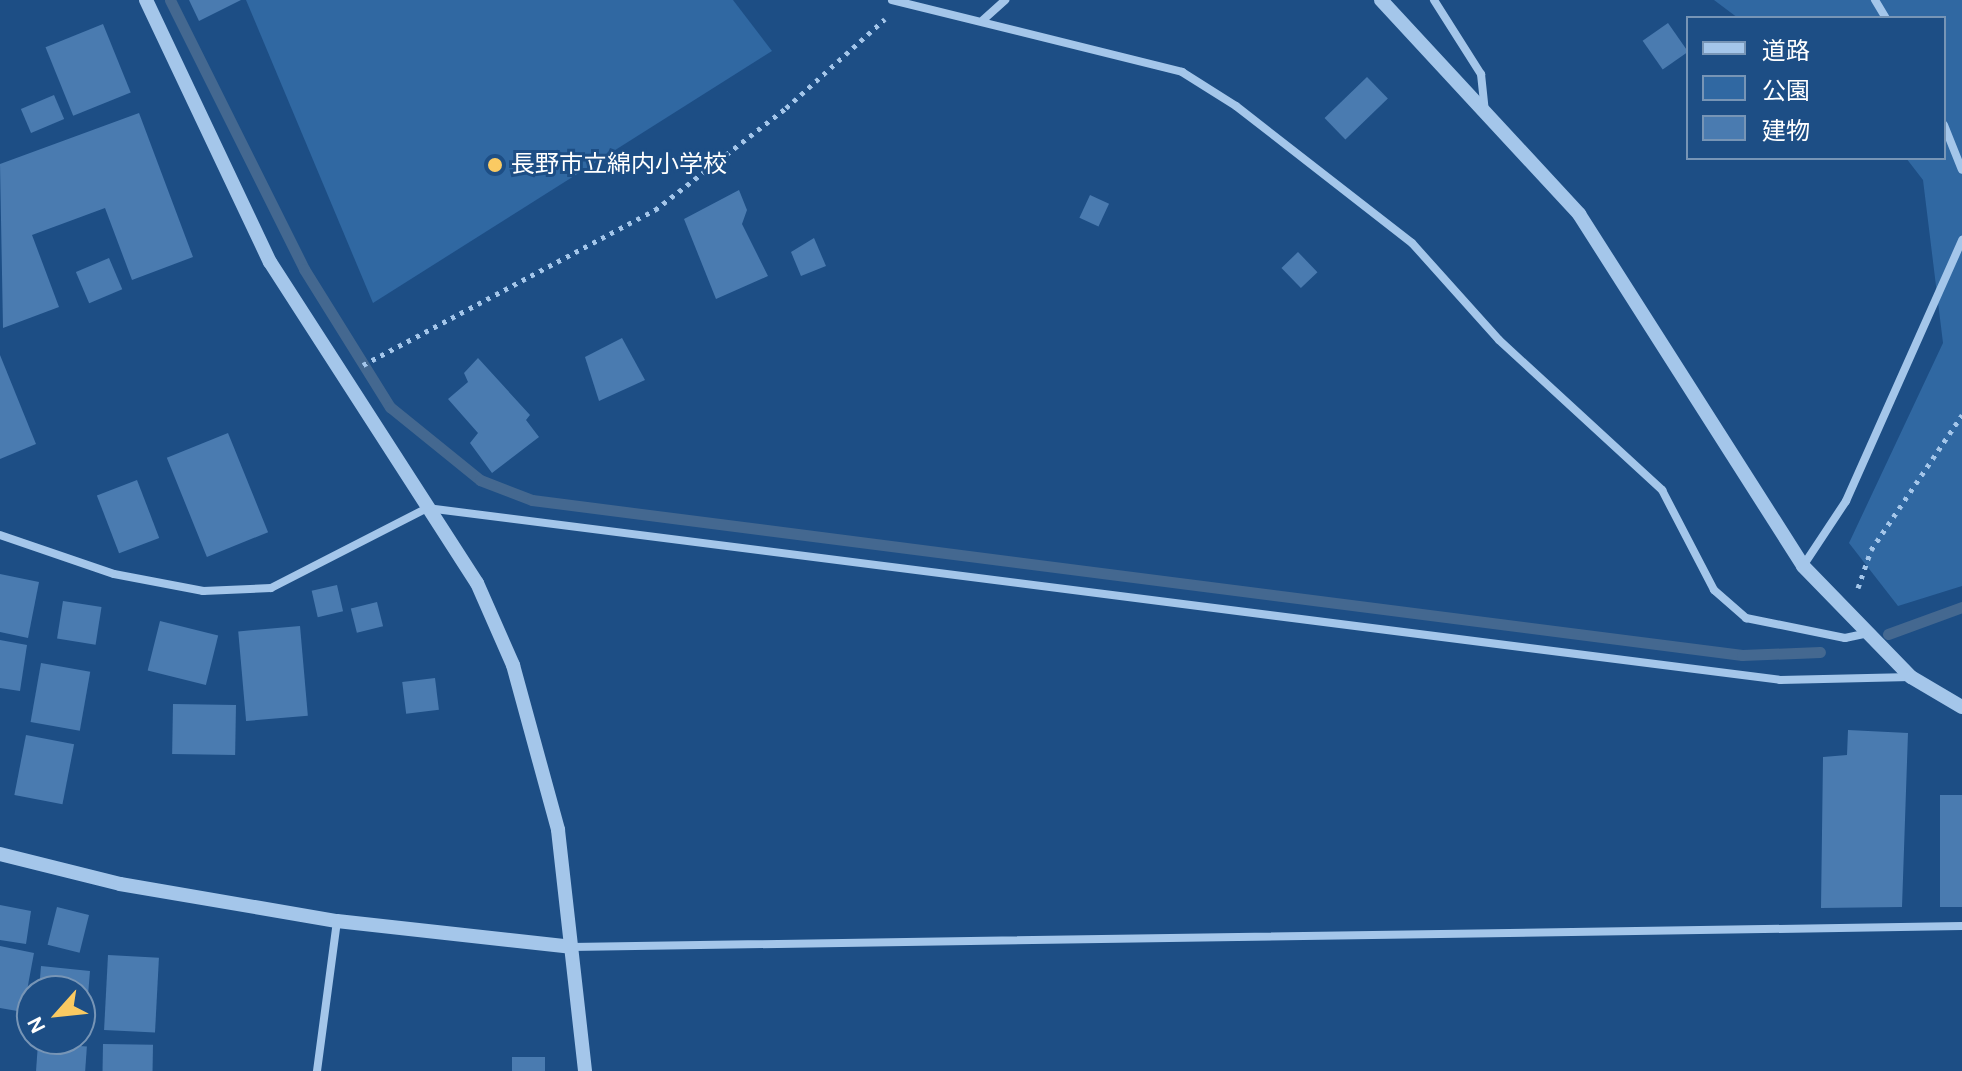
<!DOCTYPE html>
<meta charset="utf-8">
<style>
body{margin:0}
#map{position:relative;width:1962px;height:1071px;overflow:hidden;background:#1d4e85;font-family:Karla,"Noto Sans JP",sans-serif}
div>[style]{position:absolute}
.green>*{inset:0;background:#3068a2}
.stream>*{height:11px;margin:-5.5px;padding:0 5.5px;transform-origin:5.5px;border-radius:5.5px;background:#446890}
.building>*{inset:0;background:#4a7bb0;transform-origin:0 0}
.path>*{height:5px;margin-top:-2.5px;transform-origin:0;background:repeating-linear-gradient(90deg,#a4c6ea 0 4px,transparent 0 10px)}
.minor>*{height:8px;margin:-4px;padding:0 4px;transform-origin:4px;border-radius:4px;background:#a4c6ea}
.tertiary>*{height:14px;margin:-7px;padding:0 7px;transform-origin:7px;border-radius:7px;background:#a4c6ea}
.dots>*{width:22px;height:22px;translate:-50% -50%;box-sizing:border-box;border:4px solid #1d4e85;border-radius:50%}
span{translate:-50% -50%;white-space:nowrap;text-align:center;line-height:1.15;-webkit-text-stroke:6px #1d4e85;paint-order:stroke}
.poi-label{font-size:24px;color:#fff}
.left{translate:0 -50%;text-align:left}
.legend{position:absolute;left:1686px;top:16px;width:260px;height:144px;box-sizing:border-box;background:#1d4e85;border:2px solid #7795b6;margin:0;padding:10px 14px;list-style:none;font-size:24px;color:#fff}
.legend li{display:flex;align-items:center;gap:16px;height:40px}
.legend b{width:40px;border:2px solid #7795b6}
.north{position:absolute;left:16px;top:975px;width:80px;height:80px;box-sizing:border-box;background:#1d4e85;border:2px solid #7795b6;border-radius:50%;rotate:243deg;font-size:22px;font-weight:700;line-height:32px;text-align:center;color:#fff}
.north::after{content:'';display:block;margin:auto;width:28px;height:36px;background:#faca62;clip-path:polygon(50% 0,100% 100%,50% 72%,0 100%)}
</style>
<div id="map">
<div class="green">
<i style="clip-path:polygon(246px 0,733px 0,772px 51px,373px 303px)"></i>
<i style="clip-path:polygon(1714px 0,1962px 0,1962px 586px,1898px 606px,1849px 543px,1943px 343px,1923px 180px,1906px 158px,1944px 158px,1944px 18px,1738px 18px)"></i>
</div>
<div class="stream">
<i style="left:170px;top:0;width:301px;rotate:63.5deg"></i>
<i style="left:304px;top:269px;width:163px;rotate:58.1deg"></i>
<i style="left:390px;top:407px;width:116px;rotate:39deg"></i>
<i style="left:480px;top:480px;width:56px;rotate:21deg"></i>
<i style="left:532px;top:500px;width:1220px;rotate:7.3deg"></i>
<i style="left:1742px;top:655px;width:78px;rotate:-2.2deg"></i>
<i style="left:1888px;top:634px;width:79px;rotate:-20deg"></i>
</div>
<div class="building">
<i style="clip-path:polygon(189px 0,241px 0,199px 21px)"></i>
<i style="left:1668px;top:23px;width:35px;height:31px;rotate:55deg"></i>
<i style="left:103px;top:24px;width:74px;height:62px;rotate:68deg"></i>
<i style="left:1367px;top:77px;width:30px;height:59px;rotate:46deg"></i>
<i style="left:54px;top:95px;width:26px;height:36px;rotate:67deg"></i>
<i style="clip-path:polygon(139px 113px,193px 257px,132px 280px,105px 208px,32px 235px,59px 307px,3px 328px,0 164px)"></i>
<i style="clip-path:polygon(739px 190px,747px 210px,742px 224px,768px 276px,716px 299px,684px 219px)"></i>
<i style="left:1090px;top:195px;width:21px;height:25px;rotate:25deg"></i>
<i style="clip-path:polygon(814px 238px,826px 266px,801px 276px,791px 252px)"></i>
<i style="left:1298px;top:252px;width:28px;height:23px;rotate:46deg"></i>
<i style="left:109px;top:258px;width:34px;height:36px;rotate:67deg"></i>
<i style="clip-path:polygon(622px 338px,645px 380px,599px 401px,585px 357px)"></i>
<i style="clip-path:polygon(0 355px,36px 444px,0 459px)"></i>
<i style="clip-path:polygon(478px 358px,530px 415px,526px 420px,539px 437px,492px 473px,470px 443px,478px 433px,448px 399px,468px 382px,464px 373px)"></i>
<i style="left:228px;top:433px;width:107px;height:66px;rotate:68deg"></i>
<i style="left:137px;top:480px;width:62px;height:43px;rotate:69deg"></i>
<i style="clip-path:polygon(0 574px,39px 582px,28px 638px,0 632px)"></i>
<i style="left:337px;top:585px;width:27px;height:26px;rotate:77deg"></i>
<i style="left:63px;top:601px;width:39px;height:38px;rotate:9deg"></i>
<i style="left:377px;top:602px;width:25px;height:27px;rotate:76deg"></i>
<i style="left:160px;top:621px;width:60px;height:51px;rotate:14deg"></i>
<i style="left:300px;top:626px;width:90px;height:62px;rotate:85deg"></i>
<i style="clip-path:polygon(0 640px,27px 645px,20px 691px,0 688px)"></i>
<i style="left:41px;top:663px;width:50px;height:60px;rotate:10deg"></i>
<i style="left:435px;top:678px;width:32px;height:33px;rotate:83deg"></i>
<i style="left:173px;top:704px;width:63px;height:50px;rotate:1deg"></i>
<i style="clip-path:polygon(1848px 730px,1908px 733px,1902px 907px,1821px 908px,1823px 757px,1847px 755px)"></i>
<i style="left:26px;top:735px;width:49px;height:61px;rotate:11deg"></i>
<i style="left:1940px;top:795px;width:22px;height:112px"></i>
<i style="clip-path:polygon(0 905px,31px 911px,26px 944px,0 940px)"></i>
<i style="left:57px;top:907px;width:33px;height:39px;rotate:14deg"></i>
<i style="clip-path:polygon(0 946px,34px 953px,23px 1012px,0 1008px)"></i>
<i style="left:108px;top:955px;width:51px;height:75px;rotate:3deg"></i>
<i style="clip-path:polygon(41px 966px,90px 971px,85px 1032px,80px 991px,39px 991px)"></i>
<i style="left:38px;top:1043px;width:49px;height:28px;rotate:4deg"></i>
<i style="left:103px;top:1044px;width:50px;height:27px;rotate:1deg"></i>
<i style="left:545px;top:1057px;width:14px;height:33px;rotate:90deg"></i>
</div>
<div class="path">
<i style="left:363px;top:365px;width:331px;rotate:-28deg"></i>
<i style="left:655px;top:210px;width:166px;rotate:-37.9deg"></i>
<i style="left:786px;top:108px;width:133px;rotate:-42deg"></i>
<i style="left:1858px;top:588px;width:40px;rotate:-71.1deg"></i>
<i style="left:1871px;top:550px;width:163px;rotate:-56deg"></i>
</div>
<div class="minor">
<i style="left:892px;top:0;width:299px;rotate:13.9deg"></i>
<i style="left:1182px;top:72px;width:64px;rotate:32.2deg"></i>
<i style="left:1236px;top:106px;width:223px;rotate:37.9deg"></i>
<i style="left:1412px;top:243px;width:130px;rotate:48.1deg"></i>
<i style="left:1499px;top:340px;width:222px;rotate:42.6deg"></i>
<i style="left:1662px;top:490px;width:113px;rotate:62.5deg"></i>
<i style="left:1714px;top:590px;width:43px;rotate:41.2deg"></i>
<i style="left:1746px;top:618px;width:101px;rotate:11.4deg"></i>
<i style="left:1845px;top:638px;width:24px;rotate:-12deg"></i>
<i style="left:1434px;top:0;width:88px;rotate:57.6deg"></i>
<i style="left:1481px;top:74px;width:37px;rotate:84deg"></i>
<i style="left:1875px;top:0;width:21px;rotate:59deg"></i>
<i style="left:983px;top:20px;width:30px;rotate:-42deg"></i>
<i style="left:1944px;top:125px;width:48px;rotate:68.2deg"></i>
<i style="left:0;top:535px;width:120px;rotate:18.9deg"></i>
<i style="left:114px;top:574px;width:91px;rotate:10.8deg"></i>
<i style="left:203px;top:591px;width:68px;rotate:-2.5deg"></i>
<i style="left:271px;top:588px;width:175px;rotate:-27.1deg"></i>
<i style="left:427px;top:508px;width:1364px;rotate:7.24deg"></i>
<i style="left:1780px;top:680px;width:131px;rotate:-1.3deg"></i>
<i style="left:1803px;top:566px;width:78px;rotate:-56.5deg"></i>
<i style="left:1846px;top:501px;width:286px;rotate:-66deg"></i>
<i style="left:571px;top:947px;width:1391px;rotate:-0.86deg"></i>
<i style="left:317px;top:1071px;width:151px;rotate:-82.4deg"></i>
</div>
<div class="tertiary">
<i style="left:146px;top:0;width:290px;rotate:64.7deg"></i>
<i style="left:270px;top:262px;width:382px;rotate:57.2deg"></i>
<i style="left:477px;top:583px;width:90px;rotate:66.3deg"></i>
<i style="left:513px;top:665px;width:171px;rotate:74.7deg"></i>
<i style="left:558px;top:830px;width:243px;rotate:83.6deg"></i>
<i style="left:1381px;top:0;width:292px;rotate:47.2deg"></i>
<i style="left:1579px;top:214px;width:417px;rotate:57.5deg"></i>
<i style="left:1803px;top:566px;width:155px;rotate:45.8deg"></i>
<i style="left:1911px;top:677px;width:59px;rotate:30.5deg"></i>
<i style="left:0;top:854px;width:124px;rotate:14deg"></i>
<i style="left:120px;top:884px;width:220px;rotate:9.7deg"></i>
<i style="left:337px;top:921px;width:235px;rotate:6.3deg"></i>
</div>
<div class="dots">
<i style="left:495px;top:165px;background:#faca62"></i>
</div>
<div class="poi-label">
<span class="left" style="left:511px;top:165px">長野市立綿内小学校</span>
</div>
<ul class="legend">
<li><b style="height:10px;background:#a4c6ea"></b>道路</li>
<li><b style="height:22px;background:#3068a2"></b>公園</li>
<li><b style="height:22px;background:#4a7bb0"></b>建物</li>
</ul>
<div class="north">N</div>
</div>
